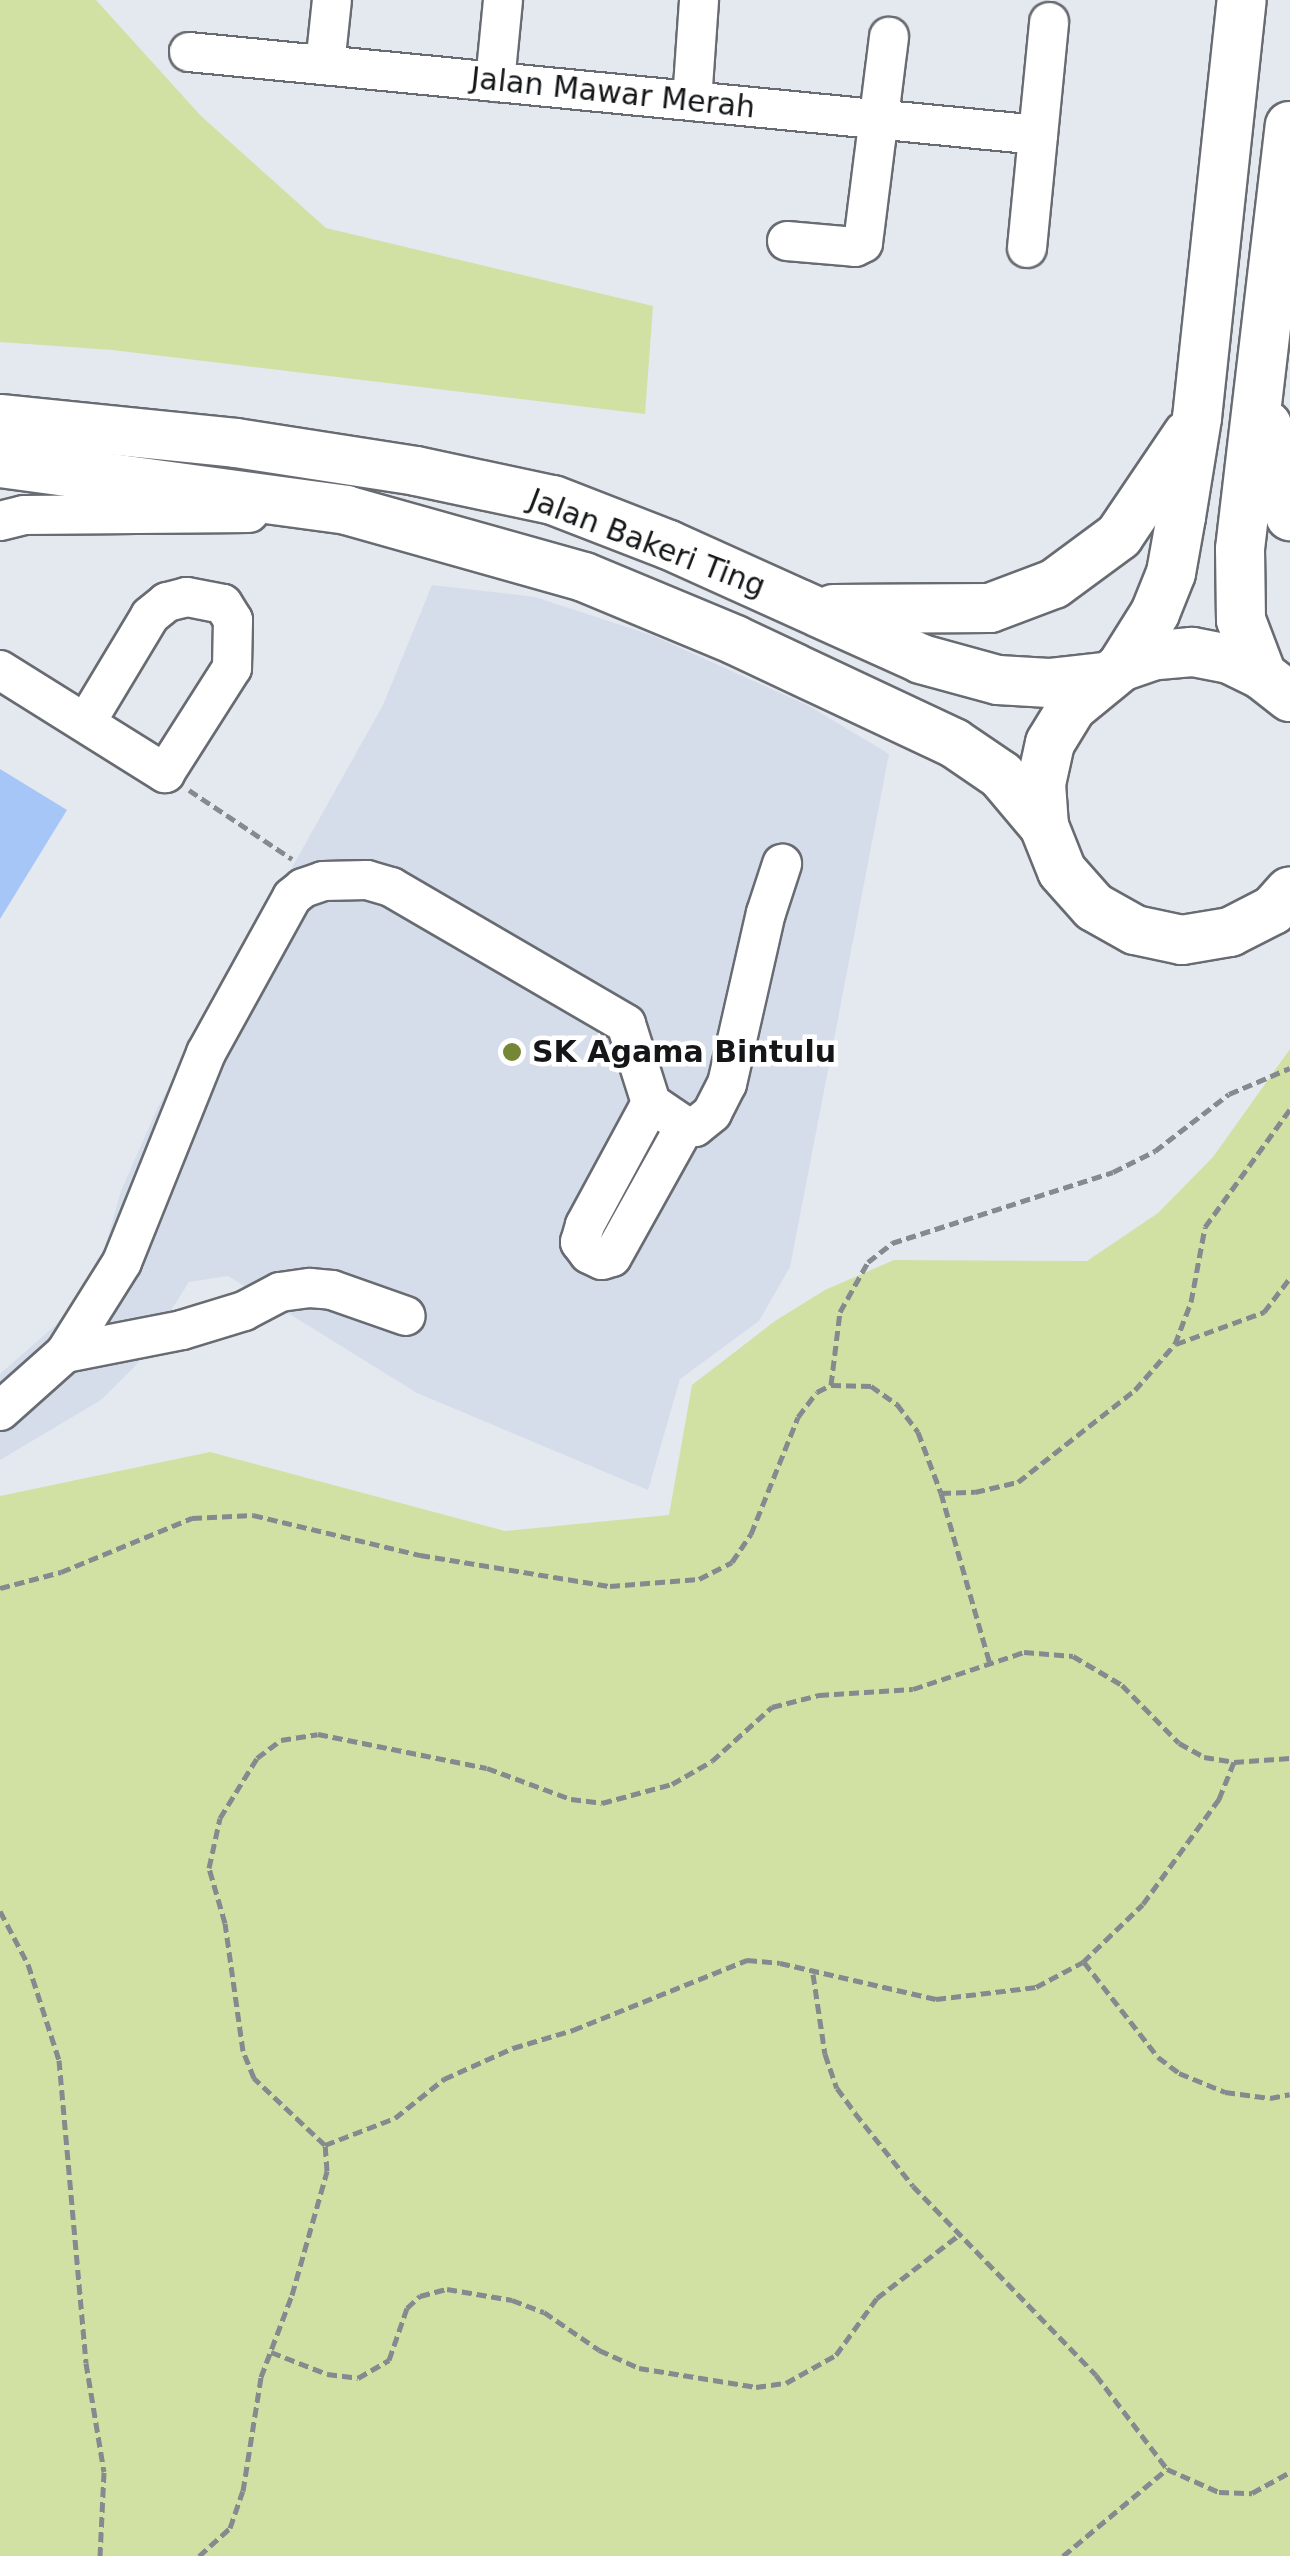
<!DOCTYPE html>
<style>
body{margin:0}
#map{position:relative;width:1290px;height:2556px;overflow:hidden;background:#e4e8ef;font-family:"DejaVu Sans",sans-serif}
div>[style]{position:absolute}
.built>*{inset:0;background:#d5ddea}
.green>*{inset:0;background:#d1e1a4}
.building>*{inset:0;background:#a6c6f8}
.path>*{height:5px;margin-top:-2.5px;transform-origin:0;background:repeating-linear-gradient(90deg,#86898e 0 10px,transparent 0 15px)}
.roads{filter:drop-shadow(2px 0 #686c72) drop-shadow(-2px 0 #686c72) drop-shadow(0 2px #686c72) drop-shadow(0 -2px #686c72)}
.minor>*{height:38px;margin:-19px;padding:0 19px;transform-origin:19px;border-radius:19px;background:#fff}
.major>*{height:48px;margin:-24px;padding:0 24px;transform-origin:24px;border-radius:24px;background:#fff}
.dots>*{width:28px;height:28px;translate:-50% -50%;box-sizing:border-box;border:5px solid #fff;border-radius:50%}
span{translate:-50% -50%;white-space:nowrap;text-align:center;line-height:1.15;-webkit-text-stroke:9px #fff;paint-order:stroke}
.street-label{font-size:30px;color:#141618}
.poi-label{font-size:30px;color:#141618;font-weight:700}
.left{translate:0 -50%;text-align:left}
</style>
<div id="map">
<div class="built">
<i style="clip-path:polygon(432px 585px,535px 597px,654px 636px,809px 706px,889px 754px,790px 1267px,759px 1321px,680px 1379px,648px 1490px,417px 1393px,228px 1276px,189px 1282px,137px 1364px,101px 1400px,0 1460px,0 1374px,92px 1293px,121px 1191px,158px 1107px,383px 705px)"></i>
</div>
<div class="green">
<i style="clip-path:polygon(0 0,96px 0,201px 116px,326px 228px,653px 306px,645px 414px,112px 350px,0 342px)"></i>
<i style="clip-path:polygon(1290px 1049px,1290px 2556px,0 2556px,0 1496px,210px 1452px,505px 1531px,669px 1515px,692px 1385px,775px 1321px,825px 1290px,894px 1260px,1087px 1261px,1158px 1213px,1213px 1157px)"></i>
</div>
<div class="building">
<i style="clip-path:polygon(0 769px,67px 810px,0 919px)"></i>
</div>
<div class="path">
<i style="left:189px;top:790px;width:124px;rotate:33.8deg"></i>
<i style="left:1176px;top:1344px;width:94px;rotate:-20deg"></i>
<i style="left:1264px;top:1312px;width:43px;rotate:-52.6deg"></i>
<i style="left:831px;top:1385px;width:74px;rotate:-83deg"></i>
<i style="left:840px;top:1312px;width:57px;rotate:-60.8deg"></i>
<i style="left:868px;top:1262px;width:31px;rotate:-38deg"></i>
<i style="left:892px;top:1243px;width:232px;rotate:-17.8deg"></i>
<i style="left:1113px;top:1172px;width:47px;rotate:-26.6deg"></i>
<i style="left:1155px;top:1151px;width:93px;rotate:-37.6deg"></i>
<i style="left:1229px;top:1094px;width:66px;rotate:-23.1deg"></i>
<i style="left:941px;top:1493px;width:34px;rotate:-2deg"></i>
<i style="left:975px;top:1492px;width:44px;rotate:-13.1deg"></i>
<i style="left:1018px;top:1482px;width:149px;rotate:-38.2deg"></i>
<i style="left:1135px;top:1390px;width:61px;rotate:-49deg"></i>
<i style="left:1175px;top:1344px;width:45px;rotate:-69.1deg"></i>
<i style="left:1191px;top:1302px;width:76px;rotate:-79.4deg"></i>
<i style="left:1205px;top:1227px;width:145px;rotate:-54.2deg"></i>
<i style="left:0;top:1588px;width:63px;rotate:-14.7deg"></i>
<i style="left:61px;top:1572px;width:142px;rotate:-22.4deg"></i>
<i style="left:192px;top:1518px;width:61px;rotate:-2.8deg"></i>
<i style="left:253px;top:1515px;width:172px;rotate:13.5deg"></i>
<i style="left:420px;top:1555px;width:193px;rotate:9.3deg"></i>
<i style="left:610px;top:1586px;width:89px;rotate:-4.5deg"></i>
<i style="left:699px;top:1579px;width:37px;rotate:-27deg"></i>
<i style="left:732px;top:1562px;width:34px;rotate:-56deg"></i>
<i style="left:751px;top:1534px;width:126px;rotate:-68.1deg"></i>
<i style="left:798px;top:1417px;width:31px;rotate:-53deg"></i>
<i style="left:817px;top:1392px;width:16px;rotate:-27deg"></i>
<i style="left:831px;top:1385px;width:40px;rotate:1.4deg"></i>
<i style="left:871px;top:1386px;width:32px;rotate:35deg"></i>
<i style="left:897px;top:1404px;width:35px;rotate:53deg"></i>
<i style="left:918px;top:1432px;width:65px;rotate:69.3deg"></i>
<i style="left:941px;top:1493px;width:178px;rotate:74deg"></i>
<i style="left:0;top:1911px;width:60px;rotate:62.2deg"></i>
<i style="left:28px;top:1964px;width:101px;rotate:72.1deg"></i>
<i style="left:59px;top:2060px;width:304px;rotate:84.9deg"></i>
<i style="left:86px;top:2363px;width:110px;rotate:80.6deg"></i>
<i style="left:104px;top:2472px;width:84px;rotate:92.7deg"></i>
<i style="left:1084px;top:1962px;width:120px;rotate:52.1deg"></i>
<i style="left:1158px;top:2057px;width:26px;rotate:37deg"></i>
<i style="left:1179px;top:2073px;width:50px;rotate:22.4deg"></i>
<i style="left:1225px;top:2092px;width:45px;rotate:7.6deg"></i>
<i style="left:1270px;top:2098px;width:20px;rotate:-11deg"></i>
<i style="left:813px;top:1974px;width:81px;rotate:81.5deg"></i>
<i style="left:825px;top:2054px;width:36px;rotate:71deg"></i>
<i style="left:837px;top:2088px;width:31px;rotate:54deg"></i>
<i style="left:855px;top:2113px;width:93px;rotate:51.5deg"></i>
<i style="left:913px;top:2186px;width:263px;rotate:45.9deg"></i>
<i style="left:1096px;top:2375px;width:118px;rotate:52.9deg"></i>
<i style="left:1167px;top:2469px;width:57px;rotate:23.9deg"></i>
<i style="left:1219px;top:2492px;width:33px;rotate:2deg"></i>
<i style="left:1252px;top:2493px;width:43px;rotate:-28.9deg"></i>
<i style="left:325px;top:2145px;width:75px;rotate:-21.1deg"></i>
<i style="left:395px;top:2118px;width:63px;rotate:-38.5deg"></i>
<i style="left:444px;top:2079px;width:76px;rotate:-24.2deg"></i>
<i style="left:513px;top:2048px;width:63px;rotate:-16.7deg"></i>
<i style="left:573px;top:2030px;width:188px;rotate:-21.9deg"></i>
<i style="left:747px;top:1960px;width:33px;rotate:5deg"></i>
<i style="left:780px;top:1963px;width:160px;rotate:13deg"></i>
<i style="left:936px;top:1999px;width:101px;rotate:-6.8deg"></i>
<i style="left:1036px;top:1987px;width:53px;rotate:-28deg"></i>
<i style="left:1083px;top:1962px;width:83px;rotate:-44deg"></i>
<i style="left:1143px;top:1904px;width:130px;rotate:-54.1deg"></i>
<i style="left:1219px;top:1799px;width:40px;rotate:-68deg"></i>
<i style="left:271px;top:2352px;width:60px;rotate:21.4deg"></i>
<i style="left:327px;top:2374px;width:31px;rotate:7deg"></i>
<i style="left:358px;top:2378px;width:36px;rotate:-30deg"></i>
<i style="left:389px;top:2360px;width:55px;rotate:-70.9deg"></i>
<i style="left:407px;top:2308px;width:18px;rotate:-43deg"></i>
<i style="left:420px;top:2296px;width:28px;rotate:-15deg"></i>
<i style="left:447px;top:2289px;width:66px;rotate:9.6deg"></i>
<i style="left:512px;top:2300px;width:34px;rotate:21deg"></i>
<i style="left:544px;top:2312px;width:67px;rotate:34.6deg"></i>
<i style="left:599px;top:2350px;width:44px;rotate:24.2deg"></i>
<i style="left:639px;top:2368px;width:119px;rotate:9.2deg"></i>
<i style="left:756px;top:2387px;width:30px;rotate:-8deg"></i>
<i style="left:786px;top:2383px;width:57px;rotate:-29.2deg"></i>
<i style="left:836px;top:2355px;width:70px;rotate:-54.3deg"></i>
<i style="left:877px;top:2298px;width:105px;rotate:-37.6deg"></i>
<i style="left:199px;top:2556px;width:42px;rotate:-42.1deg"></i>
<i style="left:230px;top:2528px;width:39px;rotate:-71deg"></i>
<i style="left:243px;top:2491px;width:115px;rotate:-81deg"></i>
<i style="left:261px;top:2377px;width:88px;rotate:-69.3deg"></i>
<i style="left:292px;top:2295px;width:129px;rotate:-74.2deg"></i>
<i style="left:327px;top:2171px;width:26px;rotate:-94deg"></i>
<i style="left:325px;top:2145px;width:98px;rotate:-136.7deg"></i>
<i style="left:254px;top:2078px;width:29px;rotate:-112deg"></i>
<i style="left:243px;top:2051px;width:129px;rotate:-98deg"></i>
<i style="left:225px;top:1923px;width:57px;rotate:-106.2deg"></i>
<i style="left:209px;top:1868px;width:51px;rotate:-77.6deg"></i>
<i style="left:220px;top:1818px;width:70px;rotate:-58.3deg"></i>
<i style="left:257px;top:1758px;width:30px;rotate:-37deg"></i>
<i style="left:281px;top:1740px;width:37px;rotate:-9deg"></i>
<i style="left:318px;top:1734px;width:172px;rotate:11.4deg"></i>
<i style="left:487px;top:1768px;width:90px;rotate:20.3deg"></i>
<i style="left:571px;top:1799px;width:31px;rotate:7deg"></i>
<i style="left:602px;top:1803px;width:73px;rotate:-15.2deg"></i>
<i style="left:672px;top:1784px;width:46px;rotate:-29.9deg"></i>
<i style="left:712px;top:1761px;width:81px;rotate:-42deg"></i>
<i style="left:772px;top:1707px;width:49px;rotate:-14.3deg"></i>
<i style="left:819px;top:1695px;width:94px;rotate:-3.7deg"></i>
<i style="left:913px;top:1689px;width:117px;rotate:-18.4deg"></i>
<i style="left:1024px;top:1652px;width:49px;rotate:4.7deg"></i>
<i style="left:1073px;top:1656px;width:57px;rotate:30.6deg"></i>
<i style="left:1122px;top:1685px;width:81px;rotate:45.5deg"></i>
<i style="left:1179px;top:1743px;width:29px;rotate:29deg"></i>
<i style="left:1204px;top:1757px;width:30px;rotate:9deg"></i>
<i style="left:1234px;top:1762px;width:56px;rotate:-4.1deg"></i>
<i style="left:1063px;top:2556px;width:136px;rotate:-39.9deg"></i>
</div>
<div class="roads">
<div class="minor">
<i style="left:189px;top:52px;width:853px;rotate:5.58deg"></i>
<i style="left:325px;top:65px;width:65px;rotate:-83.9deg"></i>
<i style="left:495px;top:82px;width:82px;rotate:-84.4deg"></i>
<i style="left:692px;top:101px;width:101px;rotate:-86deg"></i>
<i style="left:787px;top:241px;width:68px;rotate:5deg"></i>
<i style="left:855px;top:247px;width:9px;rotate:-27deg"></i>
<i style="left:863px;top:243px;width:208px;rotate:-82.8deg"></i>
<i style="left:1027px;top:248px;width:227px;rotate:-84.4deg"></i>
<i style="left:0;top:521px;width:25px;rotate:-14deg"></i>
<i style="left:24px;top:515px;width:225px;rotate:-0.5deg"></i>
<i style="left:0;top:670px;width:195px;rotate:32deg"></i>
<i style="left:165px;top:773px;width:125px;rotate:-57.5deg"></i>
<i style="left:232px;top:668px;width:48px;rotate:-88.8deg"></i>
<i style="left:233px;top:620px;width:19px;rotate:-122deg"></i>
<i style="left:223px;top:604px;width:37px;rotate:-169deg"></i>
<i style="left:187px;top:597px;width:21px;rotate:166deg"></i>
<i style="left:167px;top:602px;width:22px;rotate:141deg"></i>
<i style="left:150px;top:616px;width:122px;rotate:121deg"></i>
<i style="left:651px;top:1103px;width:139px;rotate:118.4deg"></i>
<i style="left:585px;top:1225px;width:18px;rotate:106deg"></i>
<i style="left:580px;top:1242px;width:15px;rotate:53deg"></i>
<i style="left:589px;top:1254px;width:14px;rotate:25deg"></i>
<i style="left:602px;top:1260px;width:10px;rotate:-17deg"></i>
<i style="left:612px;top:1257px;width:150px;rotate:-60.9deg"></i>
<i style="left:65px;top:1353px;width:119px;rotate:-11.1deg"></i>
<i style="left:182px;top:1330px;width:65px;rotate:-17deg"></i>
<i style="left:244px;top:1311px;width:41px;rotate:-27.8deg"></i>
<i style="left:280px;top:1292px;width:30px;rotate:-8deg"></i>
<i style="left:310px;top:1288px;width:22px;rotate:5deg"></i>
<i style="left:332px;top:1290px;width:78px;rotate:19.4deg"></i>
<i style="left:0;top:1411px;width:87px;rotate:-41.7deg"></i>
<i style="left:65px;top:1353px;width:107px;rotate:-57.9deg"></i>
<i style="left:122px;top:1262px;width:225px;rotate:-68.1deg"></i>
<i style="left:206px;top:1053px;width:178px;rotate:-61.1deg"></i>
<i style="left:292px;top:897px;width:14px;rotate:-39deg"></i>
<i style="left:303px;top:888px;width:21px;rotate:-19deg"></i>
<i style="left:323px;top:881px;width:44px;rotate:-1.3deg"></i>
<i style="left:367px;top:880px;width:25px;rotate:16deg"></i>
<i style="left:391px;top:887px;width:272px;rotate:30.2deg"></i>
<i style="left:626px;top:1024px;width:83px;rotate:72.4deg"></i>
<i style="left:651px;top:1103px;width:41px;rotate:34.1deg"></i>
<i style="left:685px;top:1126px;width:10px;rotate:6deg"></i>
<i style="left:695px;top:1127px;width:22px;rotate:-39deg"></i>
<i style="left:712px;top:1113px;width:33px;rotate:-63deg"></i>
<i style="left:727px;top:1084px;width:175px;rotate:-77.2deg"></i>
<i style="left:766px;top:913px;width:52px;rotate:-71.9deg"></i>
</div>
<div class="major">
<i style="left:0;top:419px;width:237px;rotate:5.8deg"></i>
<i style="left:236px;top:443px;width:182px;rotate:8.8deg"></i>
<i style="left:416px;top:471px;width:140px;rotate:12deg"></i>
<i style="left:553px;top:500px;width:124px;rotate:21.2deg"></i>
<i style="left:669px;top:545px;width:277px;rotate:24.3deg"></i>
<i style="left:921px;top:659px;width:80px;rotate:15.3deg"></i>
<i style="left:998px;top:680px;width:51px;rotate:3.4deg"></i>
<i style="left:1049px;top:683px;width:54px;rotate:-6.3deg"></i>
<i style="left:1267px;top:425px;width:94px;rotate:75.8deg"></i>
<i style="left:0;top:463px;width:349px;rotate:7.7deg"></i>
<i style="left:346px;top:510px;width:247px;rotate:15.7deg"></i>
<i style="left:584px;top:577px;width:164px;rotate:22.6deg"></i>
<i style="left:735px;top:640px;width:242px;rotate:25.2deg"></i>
<i style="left:954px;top:743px;width:57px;rotate:34.2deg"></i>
<i style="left:1001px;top:775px;width:67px;rotate:49.9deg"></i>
<i style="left:833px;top:609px;width:157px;rotate:-0.4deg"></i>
<i style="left:990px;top:608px;width:68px;rotate:-20.6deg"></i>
<i style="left:1054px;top:584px;width:81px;rotate:-36.4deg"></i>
<i style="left:1119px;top:536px;width:122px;rotate:-56deg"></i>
<i style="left:1121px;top:667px;width:64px;rotate:-57.8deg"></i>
<i style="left:1155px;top:613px;width:43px;rotate:-68.2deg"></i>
<i style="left:1171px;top:573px;width:57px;rotate:-79.9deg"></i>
<i style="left:1181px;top:517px;width:100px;rotate:-80.8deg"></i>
<i style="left:1197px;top:418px;width:420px;rotate:-83.9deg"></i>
<i style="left:1262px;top:675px;width:59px;rotate:-110.9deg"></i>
<i style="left:1241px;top:620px;width:71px;rotate:-90.8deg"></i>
<i style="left:1240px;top:549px;width:426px;rotate:-83.3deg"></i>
<i style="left:1290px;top:697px;width:36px;rotate:-142deg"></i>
<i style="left:1262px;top:675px;width:37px;rotate:-154deg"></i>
<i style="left:1229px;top:659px;width:38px;rotate:-169deg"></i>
<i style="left:1192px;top:652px;width:37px;rotate:175deg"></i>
<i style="left:1155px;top:655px;width:36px;rotate:161deg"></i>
<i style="left:1121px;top:667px;width:63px;rotate:140.8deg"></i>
<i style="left:1072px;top:707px;width:42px;rotate:121.4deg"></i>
<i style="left:1050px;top:743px;width:42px;rotate:102.4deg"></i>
<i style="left:1041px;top:784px;width:42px;rotate:85.9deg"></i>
<i style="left:1044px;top:826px;width:48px;rotate:68.2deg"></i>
<i style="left:1062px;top:871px;width:48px;rotate:48.4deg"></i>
<i style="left:1094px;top:907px;width:47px;rotate:29.3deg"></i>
<i style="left:1135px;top:930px;width:48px;rotate:12deg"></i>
<i style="left:1182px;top:940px;width:49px;rotate:-9.5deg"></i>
<i style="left:1230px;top:932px;width:48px;rotate:-27.1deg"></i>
<i style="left:1273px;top:910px;width:25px;rotate:-48deg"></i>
</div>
</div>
<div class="dots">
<i style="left:512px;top:1052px;background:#758635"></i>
</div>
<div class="street-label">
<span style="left:613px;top:93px;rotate:6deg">Jalan Mawar Merah</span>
<span style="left:647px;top:543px;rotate:21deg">Jalan Bakeri Ting</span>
</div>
<div class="poi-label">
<span class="left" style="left:532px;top:1052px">SK Agama Bintulu</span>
</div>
</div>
